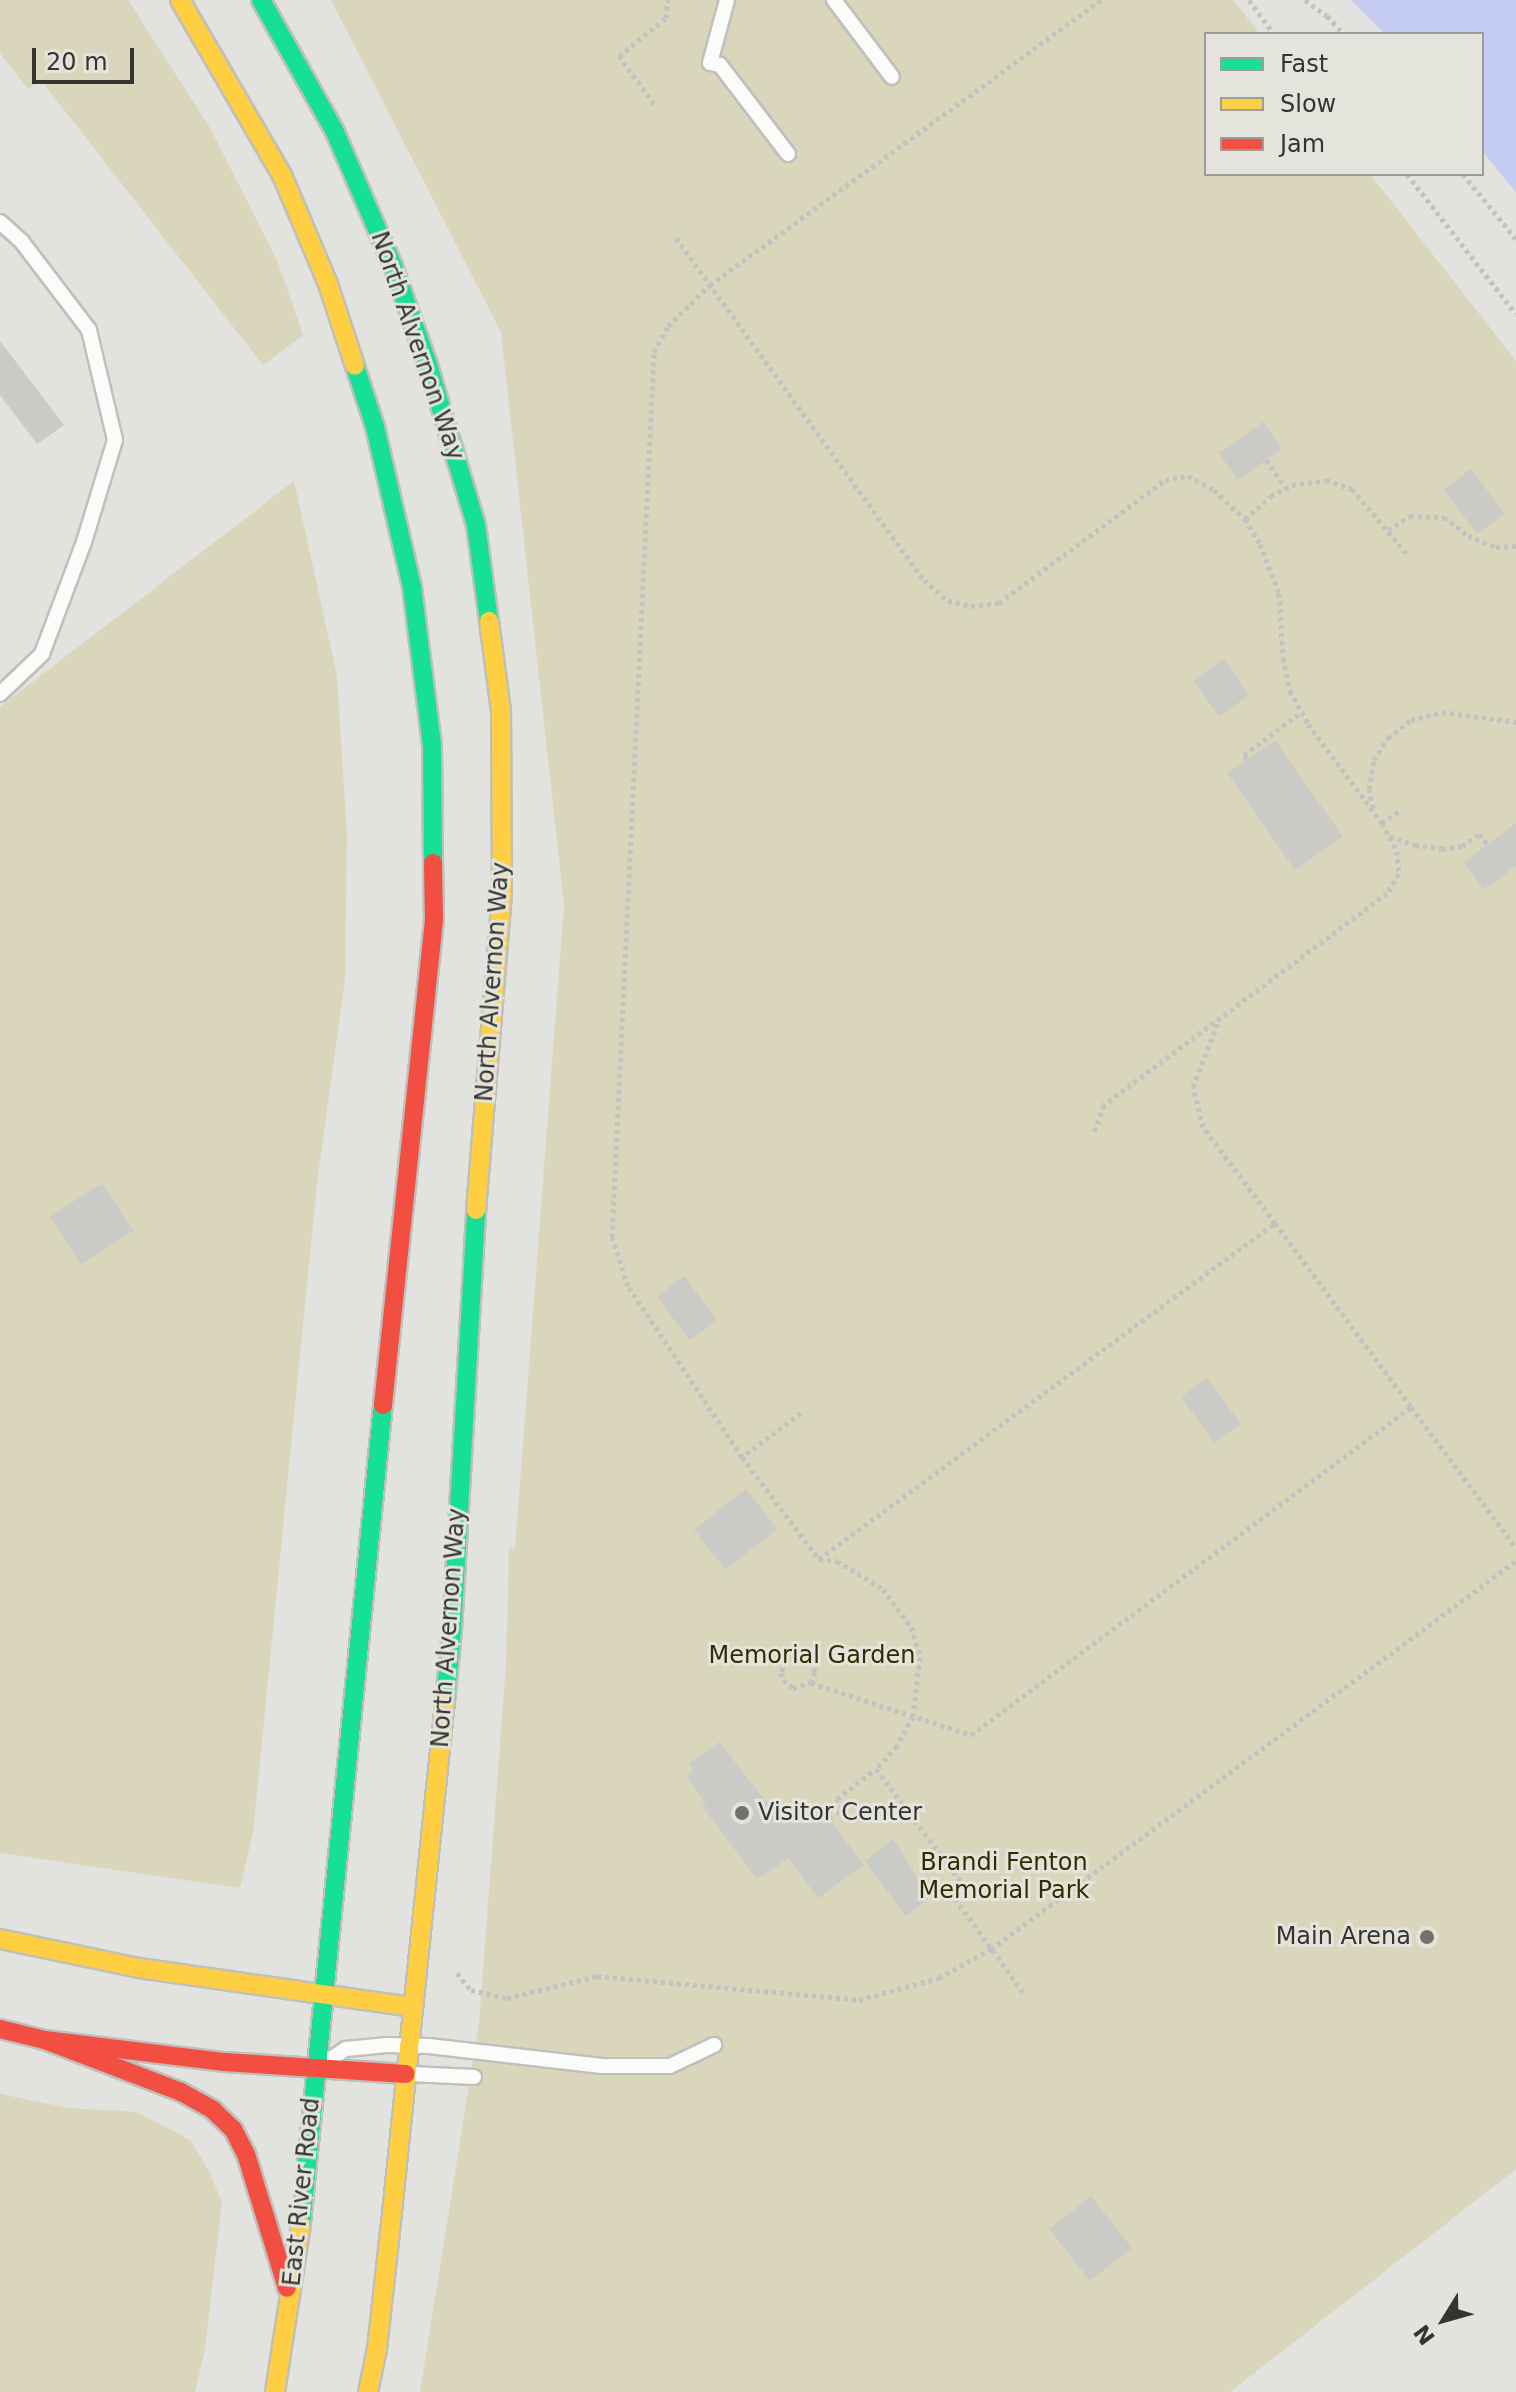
<!DOCTYPE html>
<style>
body{margin:0}
#map{position:relative;width:1516px;height:2392px;overflow:hidden;background:#e2e2de;font-family:"DejaVu Sans",sans-serif}
div>[style]{position:absolute}
.green>*{inset:0;background:#d9d6bb}
.water>*{inset:0;background:#c4ccf2}
.building>*{inset:0;background:#cacac6;transform-origin:0 0}
.path>*{height:5px;margin-top:-2.5px;transform-origin:0;background:repeating-linear-gradient(90deg,#c2c2c1 0 4px,transparent 0 8px)}
.roads{filter:drop-shadow(2px 0 #bfbfbc) drop-shadow(-2px 0 #bfbfbc) drop-shadow(0 2px #bfbfbc) drop-shadow(0 -2px #bfbfbc)}
.lane>*{height:14px;margin:-7px;padding:0 7px;transform-origin:7px;border-radius:7px;background:#fbfbfa}
.fast>*{height:18px;margin:-9px;padding:0 9px;transform-origin:9px;border-radius:9px;background:#16e098}
.slow>*{height:18px;margin:-9px;padding:0 9px;transform-origin:9px;border-radius:9px;background:#ffcf43}
.jam>*{height:18px;margin:-9px;padding:0 9px;transform-origin:9px;border-radius:9px;background:#f24e42}
.dots>*{width:22px;height:22px;translate:-50% -50%;box-sizing:border-box;border:4px solid #e4e4dc;border-radius:50%}
span{translate:-50% -50%;white-space:nowrap;text-align:center;line-height:1.15;-webkit-text-stroke:6px #e4e4dc;paint-order:stroke}
.street-label{font-size:24px;color:#343431}
.park-label{font-size:24px;color:#322d00}
.poi-label{font-size:24px;color:#343431}
.left{translate:0 -50%;text-align:left}
.right{translate:-100% -50%;text-align:right}
.legend{position:absolute;left:1204px;top:32px;width:280px;height:144px;box-sizing:border-box;background:#e4e4dc;border:2px solid #9e9e98;margin:0;padding:10px 14px;list-style:none;font-size:24px;color:#343431}
.legend li{display:flex;align-items:center;gap:16px;height:40px}
.legend b{width:40px;border:2px solid #9e9e98}
.north{position:absolute;left:1404px;top:2280px;width:80px;height:80px;-webkit-text-stroke:6px #e4e4dc;paint-order:stroke;rotate:233deg;font-size:22px;font-weight:700;line-height:32px;text-align:center;color:#343431}
.north::after{content:'';display:block;margin:auto;width:28px;height:36px;background:#343431;clip-path:polygon(50% 0,100% 100%,50% 72%,0 100%)}
.scale{position:absolute;left:32px;top:48px;width:102px;height:36px;box-sizing:border-box;border:4px solid #343431;border-top:0;padding-left:10px;font-size:24px;line-height:28px;white-space:nowrap;color:#343431;-webkit-text-stroke:6px #e4e4dc;paint-order:stroke}
</style>
<div id="map">
<div class="green">
<i style="clip-path:polygon(0 0,128px 0,210px 128px,277px 260px,303px 335px,263px 365px,41px 80px,28px 89px,0 53px)"></i>
<i style="clip-path:polygon(331px 0,1233px 0,1260px 34px,1206px 34px,1206px 174px,1370px 174px,1516px 361px,1516px 2169px,1230px 2392px,420px 2392px,479px 2023px,506px 1665px,509px 1548px,515px 1549px,564px 905px,501px 332px)"></i>
<i style="clip-path:polygon(294px 481px,337px 676px,347px 835px,345px 980px,317px 1183px,253px 1833px,240px 1888px,0 1853px,0 707px)"></i>
<i style="clip-path:polygon(0 2094px,69px 2108px,137px 2112px,190px 2140px,209px 2171px,222px 2203px,205px 2349px,195px 2392px,0 2392px)"></i>
</div>
<div class="water">
<i style="clip-path:polygon(1351px 0,1516px 0,1516px 192px,1482px 151px,1482px 34px,1385px 34px)"></i>
</div>
<div class="building">
<i style="clip-path:polygon(0 341px,64px 425px,37px 444px,0 395px)"></i>
<i style="left:1263px;top:422px;width:33px;height:54px;rotate:55deg"></i>
<i style="left:1471px;top:469px;width:56px;height:34px;rotate:53deg"></i>
<i style="left:1224px;top:659px;width:44px;height:37px;rotate:55deg"></i>
<i style="left:1275px;top:740px;width:118px;height:58px;rotate:55deg"></i>
<i style="clip-path:polygon(1516px 823px,1516px 866px,1484px 890px,1464px 862px)"></i>
<i style="left:102px;top:1183px;width:57px;height:62px;rotate:57deg"></i>
<i style="left:684px;top:1276px;width:55px;height:34px;rotate:53deg"></i>
<i style="left:1207px;top:1378px;width:57px;height:32px;rotate:54deg"></i>
<i style="left:746px;top:1489px;width:51px;height:66px;rotate:52deg"></i>
<i style="clip-path:polygon(719px 1742px,778px 1817px,790px 1809px,802px 1825px,822px 1810px,864px 1865px,818px 1898px,789px 1858px,757px 1879px,702px 1806px,706px 1803px,686px 1776px,694px 1770px,689px 1764px)"></i>
<i style="clip-path:polygon(893px 1839px,930px 1898px,906px 1916px,865px 1861px)"></i>
<i style="left:1091px;top:2196px;width:66px;height:53px;rotate:52deg"></i>
</div>
<div class="path">
<i style="left:1249px;top:0;width:42px;rotate:53.7deg"></i>
<i style="left:1305px;top:0;width:27px;rotate:36deg"></i>
<i style="left:1327px;top:16px;width:25px;rotate:47deg"></i>
<i style="left:654px;top:104px;width:59px;rotate:-126.1deg"></i>
<i style="left:619px;top:56px;width:60px;rotate:-39deg"></i>
<i style="left:666px;top:18px;width:18px;rotate:-84deg"></i>
<i style="left:1407px;top:174px;width:177px;rotate:52.1deg"></i>
<i style="left:1463px;top:174px;width:84px;rotate:50.8deg"></i>
<i style="left:676px;top:238px;width:422px;rotate:54.1deg"></i>
<i style="left:924px;top:580px;width:32px;rotate:41deg"></i>
<i style="left:948px;top:601px;width:24px;rotate:12deg"></i>
<i style="left:971px;top:606px;width:28px;rotate:-6deg"></i>
<i style="left:999px;top:603px;width:207px;rotate:-36.5deg"></i>
<i style="left:1165px;top:480px;width:23px;rotate:-10deg"></i>
<i style="left:1188px;top:476px;width:30px;rotate:28deg"></i>
<i style="left:1214px;top:490px;width:42px;rotate:43.1deg"></i>
<i style="left:1245px;top:519px;width:29px;rotate:59deg"></i>
<i style="left:1260px;top:544px;width:53px;rotate:68.8deg"></i>
<i style="left:1279px;top:593px;width:65px;rotate:86.5deg"></i>
<i style="left:1283px;top:658px;width:34px;rotate:78deg"></i>
<i style="left:1290px;top:691px;width:38px;rotate:61deg"></i>
<i style="left:1308px;top:724px;width:124px;rotate:53.2deg"></i>
<i style="left:1382px;top:823px;width:32px;rotate:62deg"></i>
<i style="left:1397px;top:851px;width:23px;rotate:85deg"></i>
<i style="left:1399px;top:874px;width:22px;rotate:122deg"></i>
<i style="left:1387px;top:893px;width:354px;rotate:143.2deg"></i>
<i style="left:1104px;top:1105px;width:30px;rotate:110deg"></i>
<i style="left:1266px;top:460px;width:34px;rotate:54deg"></i>
<i style="left:1245px;top:519px;width:35px;rotate:-41deg"></i>
<i style="left:1271px;top:496px;width:24px;rotate:-28deg"></i>
<i style="left:1292px;top:485px;width:34px;rotate:-8deg"></i>
<i style="left:1326px;top:480px;width:28px;rotate:19deg"></i>
<i style="left:1352px;top:489px;width:85px;rotate:49.8deg"></i>
<i style="left:1388px;top:530px;width:26px;rotate:-32deg"></i>
<i style="left:1410px;top:516px;width:34px;rotate:2deg"></i>
<i style="left:1444px;top:517px;width:31px;rotate:38deg"></i>
<i style="left:1468px;top:536px;width:30px;rotate:21deg"></i>
<i style="left:1496px;top:547px;width:20px;rotate:-3deg"></i>
<i style="left:1247px;top:759px;width:5px;rotate:-127deg"></i>
<i style="left:1244px;top:755px;width:72px;rotate:-36.6deg"></i>
<i style="left:1373px;top:808px;width:19px;rotate:-102deg"></i>
<i style="left:1369px;top:789px;width:29px;rotate:-80deg"></i>
<i style="left:1374px;top:760px;width:26px;rotate:-58deg"></i>
<i style="left:1388px;top:738px;width:29px;rotate:-38deg"></i>
<i style="left:1411px;top:720px;width:32px;rotate:-14deg"></i>
<i style="left:1442px;top:712px;width:75px;rotate:7.7deg"></i>
<i style="left:1382px;top:823px;width:24px;rotate:-35deg"></i>
<i style="left:1390px;top:836px;width:27px;rotate:20deg"></i>
<i style="left:1415px;top:845px;width:27px;rotate:8deg"></i>
<i style="left:1442px;top:849px;width:20px;rotate:-9deg"></i>
<i style="left:1462px;top:846px;width:21px;rotate:-35deg"></i>
<i style="left:1479px;top:834px;width:13px;rotate:51deg"></i>
<i style="left:1275px;top:1223px;width:229px;rotate:53.5deg"></i>
<i style="left:801px;top:1413px;width:74px;rotate:143.3deg"></i>
<i style="left:742px;top:1457px;width:128px;rotate:53deg"></i>
<i style="left:819px;top:1559px;width:566px;rotate:-36.38deg"></i>
<i style="left:1275px;top:1223px;width:120px;rotate:-126.9deg"></i>
<i style="left:1203px;top:1127px;width:41px;rotate:-104deg"></i>
<i style="left:1193px;top:1087px;width:72px;rotate:-68.8deg"></i>
<i style="left:742px;top:1457px;width:206px;rotate:-123.7deg"></i>
<i style="left:628px;top:1286px;width:52px;rotate:-108.1deg"></i>
<i style="left:612px;top:1237px;width:886px;rotate:-87.28deg"></i>
<i style="left:654px;top:352px;width:30px;rotate:-62deg"></i>
<i style="left:668px;top:326px;width:59px;rotate:-44.3deg"></i>
<i style="left:710px;top:285px;width:484px;rotate:-36.1deg"></i>
<i style="left:819px;top:1559px;width:18px;rotate:6deg"></i>
<i style="left:837px;top:1561px;width:54px;rotate:31.3deg"></i>
<i style="left:883px;top:1589px;width:47px;rotate:53.6deg"></i>
<i style="left:911px;top:1627px;width:31px;rotate:73deg"></i>
<i style="left:920px;top:1657px;width:59px;rotate:96.8deg"></i>
<i style="left:913px;top:1716px;width:34px;rotate:118deg"></i>
<i style="left:897px;top:1746px;width:31px;rotate:132deg"></i>
<i style="left:876px;top:1769px;width:143px;rotate:53deg"></i>
<i style="left:962px;top:1883px;width:15px;rotate:143deg"></i>
<i style="left:950px;top:1892px;width:124px;rotate:53.9deg"></i>
<i style="left:811px;top:1683px;width:12px;rotate:-70deg"></i>
<i style="left:815px;top:1672px;width:13px;rotate:-113deg"></i>
<i style="left:810px;top:1660px;width:12px;rotate:-156deg"></i>
<i style="left:799px;top:1655px;width:14px;rotate:159deg"></i>
<i style="left:786px;top:1660px;width:14px;rotate:111deg"></i>
<i style="left:781px;top:1673px;width:7px;rotate:74deg"></i>
<i style="left:783px;top:1680px;width:13px;rotate:39deg"></i>
<i style="left:793px;top:1688px;width:19px;rotate:-16deg"></i>
<i style="left:811px;top:1683px;width:168px;rotate:18deg"></i>
<i style="left:971px;top:1735px;width:549px;rotate:-36.7deg"></i>
<i style="left:1411px;top:1407px;width:176px;rotate:53.3deg"></i>
<i style="left:829px;top:1818px;width:17px;rotate:-36deg"></i>
<i style="left:843px;top:1808px;width:11px;rotate:-124deg"></i>
<i style="left:837px;top:1799px;width:49px;rotate:-37.6deg"></i>
<i style="left:457px;top:1973px;width:22px;rotate:51deg"></i>
<i style="left:471px;top:1990px;width:37px;rotate:13deg"></i>
<i style="left:507px;top:1998px;width:93px;rotate:-13.7deg"></i>
<i style="left:597px;top:1976px;width:263px;rotate:5.2deg"></i>
<i style="left:859px;top:2000px;width:83px;rotate:-15.4deg"></i>
<i style="left:939px;top:1978px;width:60px;rotate:-29.1deg"></i>
<i style="left:991px;top:1949px;width:653px;rotate:-36.47deg"></i>
</div>
<div class="roads">
<div class="lane">
<i style="left:727px;top:0;width:65px;rotate:105.1deg"></i>
<i style="left:710px;top:63px;width:10px;rotate:11deg"></i>
<i style="left:720px;top:65px;width:112px;rotate:52.6deg"></i>
<i style="left:834px;top:0;width:96px;rotate:53deg"></i>
<i style="left:0;top:222px;width:30px;rotate:42deg"></i>
<i style="left:22px;top:242px;width:111px;rotate:52.7deg"></i>
<i style="left:89px;top:330px;width:113px;rotate:76.7deg"></i>
<i style="left:115px;top:440px;width:107px;rotate:106.9deg"></i>
<i style="left:84px;top:542px;width:120px;rotate:110.6deg"></i>
<i style="left:42px;top:654px;width:58px;rotate:136.4deg"></i>
<i style="left:332px;top:2058px;width:17px;rotate:-33deg"></i>
<i style="left:346px;top:2049px;width:41px;rotate:-5.6deg"></i>
<i style="left:387px;top:2045px;width:42px;rotate:1.4deg"></i>
<i style="left:429px;top:2046px;width:174px;rotate:6.6deg"></i>
<i style="left:602px;top:2066px;width:68px"></i>
<i style="left:670px;top:2066px;width:49px;rotate:-25.5deg"></i>
<i style="left:411px;top:2074px;width:63px;rotate:2.7deg"></i>
</div>
<div class="fast">
<i style="left:261px;top:0;width:151px;rotate:60.7deg"></i>
<i style="left:335px;top:132px;width:146px;rotate:66.6deg"></i>
<i style="left:393px;top:266px;width:105px;rotate:70.5deg"></i>
<i style="left:428px;top:365px;width:167px;rotate:73.3deg"></i>
<i style="left:476px;top:525px;width:97px;rotate:82.3deg"></i>
<i style="left:355px;top:366px;width:64px;rotate:71.8deg"></i>
<i style="left:375px;top:427px;width:164px;rotate:77deg"></i>
<i style="left:412px;top:587px;width:159px;rotate:82.8deg"></i>
<i style="left:432px;top:745px;width:118px;rotate:89.5deg"></i>
<i style="left:445px;top:1702px;width:72px;rotate:-84.4deg"></i>
<i style="left:452px;top:1630px;width:421px;rotate:-86.7deg"></i>
<i style="left:301px;top:2225px;width:824px;rotate:-84.29deg"></i>
</div>
<div class="slow">
<i style="left:180px;top:0;width:203px;rotate:59.8deg"></i>
<i style="left:282px;top:175px;width:118px;rotate:67.1deg"></i>
<i style="left:328px;top:284px;width:86px;rotate:71.8deg"></i>
<i style="left:476px;top:1210px;width:316px;rotate:-85.3deg"></i>
<i style="left:502px;top:895px;width:184px;rotate:-90.3deg"></i>
<i style="left:501px;top:711px;width:91px;rotate:-97.6deg"></i>
<i style="left:0;top:1939px;width:142px;rotate:11.8deg"></i>
<i style="left:139px;top:1968px;width:277px;rotate:8.1deg"></i>
<i style="left:275px;top:2392px;width:169px;rotate:-81.2deg"></i>
<i style="left:368px;top:2392px;width:44px;rotate:-78.2deg"></i>
<i style="left:377px;top:2349px;width:118px;rotate:-83.7deg"></i>
<i style="left:390px;top:2232px;width:533px;rotate:-84.08deg"></i>
</div>
<div class="jam">
<i style="left:383px;top:1405px;width:488px;rotate:-84deg"></i>
<i style="left:434px;top:920px;width:57px;rotate:-91deg"></i>
<i style="left:0;top:2029px;width:46px;rotate:13.7deg"></i>
<i style="left:45px;top:2040px;width:181px;rotate:7deg"></i>
<i style="left:225px;top:2062px;width:181px;rotate:3.8deg"></i>
<i style="left:45px;top:2040px;width:146px;rotate:20.9deg"></i>
<i style="left:181px;top:2092px;width:37px;rotate:29deg"></i>
<i style="left:213px;top:2110px;width:28px;rotate:44deg"></i>
<i style="left:233px;top:2129px;width:28px;rotate:63deg"></i>
<i style="left:246px;top:2154px;width:140px;rotate:73deg"></i>
</div>
</div>
<div class="dots">
<i style="left:742px;top:1813px;background:#71716e"></i>
<i style="left:1427px;top:1937px;background:#71716e"></i>
</div>
<div class="street-label">
<span style="left:417px;top:346px;rotate:71deg">North Alvernon Way</span>
<span style="left:493px;top:982px;rotate:-86deg">North Alvernon Way</span>
<span style="left:449px;top:1628px;rotate:-86deg">North Alvernon Way</span>
<span style="left:302px;top:2192px;rotate:-84deg">East River Road</span>
</div>
<div class="park-label">
<span style="left:812px;top:1656px">Memorial Garden</span>
<span style="left:1004px;top:1877px">Brandi Fenton<br>Memorial Park</span>
</div>
<div class="poi-label">
<span class="left" style="left:758px;top:1813px">Visitor Center</span>
<span class="right" style="left:1411px;top:1937px">Main Arena</span>
</div>
<ul class="legend">
<li><b style="height:10px;background:#16e098"></b>Fast</li>
<li><b style="height:10px;background:#ffcf43"></b>Slow</li>
<li><b style="height:10px;background:#f24e42"></b>Jam</li>
</ul>
<div class="north">N</div>
<div class="scale">20 m</div>
</div>
